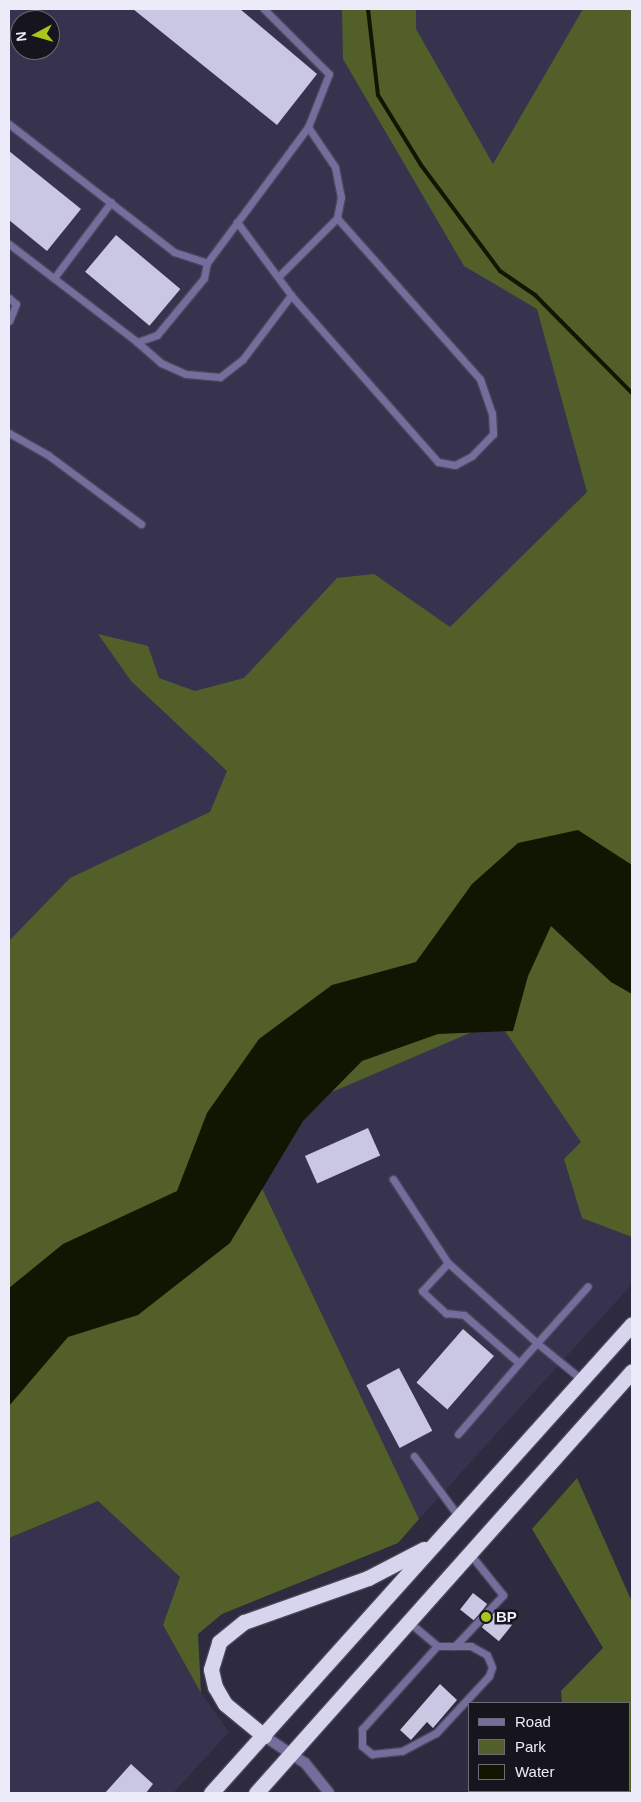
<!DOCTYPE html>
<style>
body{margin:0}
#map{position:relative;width:641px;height:1802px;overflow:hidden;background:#2e2b40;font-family:Helvetica,sans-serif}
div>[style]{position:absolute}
.built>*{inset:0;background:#37334f}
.green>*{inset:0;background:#525f28}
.water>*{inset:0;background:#111602}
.stream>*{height:4px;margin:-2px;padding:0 2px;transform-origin:2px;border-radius:2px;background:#111602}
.building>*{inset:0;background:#cac7e3;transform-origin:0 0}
.roads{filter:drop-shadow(1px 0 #49465a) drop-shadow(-1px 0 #49465a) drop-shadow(0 1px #49465a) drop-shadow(0 -1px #49465a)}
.lane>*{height:7px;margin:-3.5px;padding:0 3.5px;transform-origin:3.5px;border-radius:3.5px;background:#746e9d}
.street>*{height:10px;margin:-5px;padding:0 5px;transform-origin:5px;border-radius:5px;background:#746e9d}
.highway>*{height:15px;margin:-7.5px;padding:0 7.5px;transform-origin:7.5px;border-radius:7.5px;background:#d7d5ed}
.dots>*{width:14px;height:14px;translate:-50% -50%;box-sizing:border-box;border:2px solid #16151e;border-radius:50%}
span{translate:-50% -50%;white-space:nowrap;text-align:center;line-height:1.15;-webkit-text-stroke:5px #16151e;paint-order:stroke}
.poi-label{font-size:15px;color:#ecebf9;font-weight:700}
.left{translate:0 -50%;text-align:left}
.frame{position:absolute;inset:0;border:10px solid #ecebf9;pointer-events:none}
.legend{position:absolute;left:468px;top:1702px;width:162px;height:90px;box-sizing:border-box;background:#16151e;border:1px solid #6c6b76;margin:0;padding:6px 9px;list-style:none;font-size:15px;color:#ecebf9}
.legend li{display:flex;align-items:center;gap:10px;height:25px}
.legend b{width:25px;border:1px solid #6c6b76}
.north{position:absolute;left:10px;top:10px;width:50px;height:50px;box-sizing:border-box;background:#16151e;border:1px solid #6c6b76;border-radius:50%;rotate:264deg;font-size:14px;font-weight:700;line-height:20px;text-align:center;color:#ecebf9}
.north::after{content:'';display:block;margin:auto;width:18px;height:22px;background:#a9c71a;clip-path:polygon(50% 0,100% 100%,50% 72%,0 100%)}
</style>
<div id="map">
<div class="built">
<i style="clip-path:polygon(evenodd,9px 9px,632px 9px,576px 450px,587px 492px,501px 577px,9px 1221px,9px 9px,20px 20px,50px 20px,50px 50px,20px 50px,20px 20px)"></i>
<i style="clip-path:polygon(498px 1020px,581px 1142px,582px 1217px,632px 1237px,632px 1284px,419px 1519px,260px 1184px,278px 1134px,325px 1095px)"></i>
<i style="clip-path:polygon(98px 1501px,180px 1577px,163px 1625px,201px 1693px,229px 1732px,173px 1793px,9px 1793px,9px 1538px)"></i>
</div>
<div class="green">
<i style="clip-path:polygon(342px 9px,416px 9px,416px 29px,493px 164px,583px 9px,632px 9px,632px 1237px,582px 1218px,564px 1159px,581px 1142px,498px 1021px,325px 1095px,278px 1134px,260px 1184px,419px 1519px,398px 1543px,222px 1614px,198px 1634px,201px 1693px,163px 1625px,180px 1577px,98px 1501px,9px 1538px,9px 941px,70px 878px,210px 812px,227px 771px,131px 681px,98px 634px,148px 646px,159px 678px,195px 691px,244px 678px,337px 578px,374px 574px,450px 627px,587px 492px,537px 309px,464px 266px,343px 59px)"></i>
<i style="clip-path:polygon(577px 1478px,632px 1602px,632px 1793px,517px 1793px,630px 1791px,630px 1703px,562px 1703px,561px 1691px,603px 1648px,532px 1529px)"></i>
</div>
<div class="water">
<i style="clip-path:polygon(578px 830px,632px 865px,632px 994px,611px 982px,551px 926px,528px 976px,513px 1031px,438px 1034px,362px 1061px,303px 1121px,230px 1243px,138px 1315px,68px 1337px,9px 1406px,9px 1288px,63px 1244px,177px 1191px,207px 1113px,259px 1039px,332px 985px,416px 962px,472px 884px,518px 843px)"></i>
</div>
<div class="stream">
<i style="left:368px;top:9px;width:87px;rotate:83.4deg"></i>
<i style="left:378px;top:95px;width:82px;rotate:58.4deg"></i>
<i style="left:421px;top:165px;width:132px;rotate:53.3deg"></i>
<i style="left:500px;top:271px;width:42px;rotate:34.4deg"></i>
<i style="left:535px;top:295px;width:138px;rotate:45.3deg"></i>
</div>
<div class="building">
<i style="clip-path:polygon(133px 9px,240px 9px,317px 74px,277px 125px)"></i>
<i style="clip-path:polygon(9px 151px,81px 209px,47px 251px,9px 220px)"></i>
<i style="left:116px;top:235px;width:84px;height:48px;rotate:40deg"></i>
<i style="left:368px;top:1128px;width:30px;height:69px;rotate:66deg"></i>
<i style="left:463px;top:1329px;width:41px;height:71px;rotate:41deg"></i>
<i style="left:399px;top:1368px;width:71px;height:37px;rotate:62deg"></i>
<i style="left:473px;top:1593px;width:18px;height:21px;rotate:38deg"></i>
<i style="left:495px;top:1611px;width:22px;height:21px;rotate:39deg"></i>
<i style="clip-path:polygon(440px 1684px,457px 1700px,433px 1728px,427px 1722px,411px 1740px,400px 1730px)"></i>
<i style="clip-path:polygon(131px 1764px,153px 1784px,146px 1793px,105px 1793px)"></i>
</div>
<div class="roads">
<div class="lane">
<i style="left:9px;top:124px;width:209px;rotate:37.8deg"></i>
<i style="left:174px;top:252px;width:35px;rotate:18deg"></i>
<i style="left:207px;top:263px;width:169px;rotate:-53.4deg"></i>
<i style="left:308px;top:127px;width:57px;rotate:-68.4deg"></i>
<i style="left:329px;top:74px;width:92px;rotate:-135deg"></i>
<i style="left:308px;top:127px;width:48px;rotate:56deg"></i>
<i style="left:335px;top:167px;width:31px;rotate:79deg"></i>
<i style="left:341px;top:197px;width:21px;rotate:101deg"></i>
<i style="left:9px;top:244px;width:161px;rotate:37.4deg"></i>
<i style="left:137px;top:342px;width:21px;rotate:-19deg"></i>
<i style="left:157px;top:335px;width:74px;rotate:-50.5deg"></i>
<i style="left:204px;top:278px;width:15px;rotate:-79deg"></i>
<i style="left:280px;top:275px;width:81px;rotate:-45deg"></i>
<i style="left:337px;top:218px;width:215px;rotate:48.4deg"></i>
<i style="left:480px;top:379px;width:36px;rotate:71deg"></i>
<i style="left:492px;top:413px;width:21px;rotate:87deg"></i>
<i style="left:493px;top:434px;width:30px;rotate:134deg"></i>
<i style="left:472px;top:456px;width:19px;rotate:152deg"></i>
<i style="left:455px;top:465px;width:17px;rotate:-170deg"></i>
<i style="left:438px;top:462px;width:222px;rotate:-131.4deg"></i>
<i style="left:54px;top:278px;width:95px;rotate:-53.1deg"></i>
<i style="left:9px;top:298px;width:9px;rotate:41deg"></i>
<i style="left:16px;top:304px;width:18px;rotate:112deg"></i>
<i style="left:137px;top:342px;width:32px;rotate:41deg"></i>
<i style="left:161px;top:363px;width:27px;rotate:24deg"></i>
<i style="left:186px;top:374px;width:34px;rotate:5deg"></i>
<i style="left:220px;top:377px;width:29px;rotate:-38deg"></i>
<i style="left:243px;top:359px;width:80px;rotate:-53.1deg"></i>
<i style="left:291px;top:295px;width:91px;rotate:-126.5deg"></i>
<i style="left:9px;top:433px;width:45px;rotate:29.4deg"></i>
<i style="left:48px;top:455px;width:116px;rotate:36.6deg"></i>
<i style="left:393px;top:1179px;width:100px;rotate:56.8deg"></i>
<i style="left:581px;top:1379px;width:57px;rotate:-140.7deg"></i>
<i style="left:537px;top:1343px;width:120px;rotate:-138deg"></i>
<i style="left:448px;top:1263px;width:38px;rotate:133deg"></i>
<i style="left:422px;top:1291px;width:33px;rotate:43deg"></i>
<i style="left:446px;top:1313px;width:18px;rotate:6deg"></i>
<i style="left:464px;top:1315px;width:73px;rotate:41.1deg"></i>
<i style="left:519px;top:1363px;width:27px;rotate:-48deg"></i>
<i style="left:537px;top:1343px;width:76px;rotate:-48.2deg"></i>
<i style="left:458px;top:1434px;width:94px;rotate:-49.3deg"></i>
<i style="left:414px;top:1456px;width:76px;rotate:53.6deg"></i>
<i style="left:410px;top:1623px;width:35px;rotate:40deg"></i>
<i style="left:437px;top:1646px;width:112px;rotate:132.1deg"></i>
<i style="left:362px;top:1729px;width:17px;rotate:90deg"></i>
<i style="left:362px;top:1746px;width:13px;rotate:39deg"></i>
<i style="left:372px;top:1754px;width:30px;rotate:-6deg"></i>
<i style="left:402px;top:1751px;width:38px;rotate:-28deg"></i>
<i style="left:436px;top:1733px;width:78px;rotate:-47.1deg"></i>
<i style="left:489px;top:1676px;width:9px;rotate:-72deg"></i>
<i style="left:492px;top:1667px;width:13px;rotate:-113deg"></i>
<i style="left:487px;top:1655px;width:18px;rotate:-151deg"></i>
<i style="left:471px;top:1646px;width:34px;rotate:180deg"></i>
<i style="left:455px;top:1646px;width:70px;rotate:-46.7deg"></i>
<i style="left:503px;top:1595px;width:53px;rotate:-128.8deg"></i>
</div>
<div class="street">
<i style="left:264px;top:1736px;width:49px;rotate:33.4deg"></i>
<i style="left:305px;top:1763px;width:38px;rotate:51deg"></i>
</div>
<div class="highway">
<i style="left:264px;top:1736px;width:50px;rotate:-140.6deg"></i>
<i style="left:225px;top:1704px;width:20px;rotate:-120deg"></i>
<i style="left:215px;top:1687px;width:18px;rotate:-103deg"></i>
<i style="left:211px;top:1669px;width:28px;rotate:-73deg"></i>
<i style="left:219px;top:1642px;width:32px;rotate:-39deg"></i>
<i style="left:244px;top:1622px;width:132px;rotate:-19.5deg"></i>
<i style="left:368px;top:1578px;width:63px;rotate:-27.4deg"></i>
<i style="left:211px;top:1793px;width:630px;rotate:-48.09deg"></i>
<i style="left:256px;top:1793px;width:565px;rotate:-48.3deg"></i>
</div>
</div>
<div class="dots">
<i style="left:486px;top:1617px;background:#a9c71a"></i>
</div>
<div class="poi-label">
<span class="left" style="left:496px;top:1617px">BP</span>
</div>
<div class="frame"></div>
<ul class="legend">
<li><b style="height:6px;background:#746e9d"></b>Road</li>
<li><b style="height:14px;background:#525f28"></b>Park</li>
<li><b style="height:14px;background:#111602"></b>Water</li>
</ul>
<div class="north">N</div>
</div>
